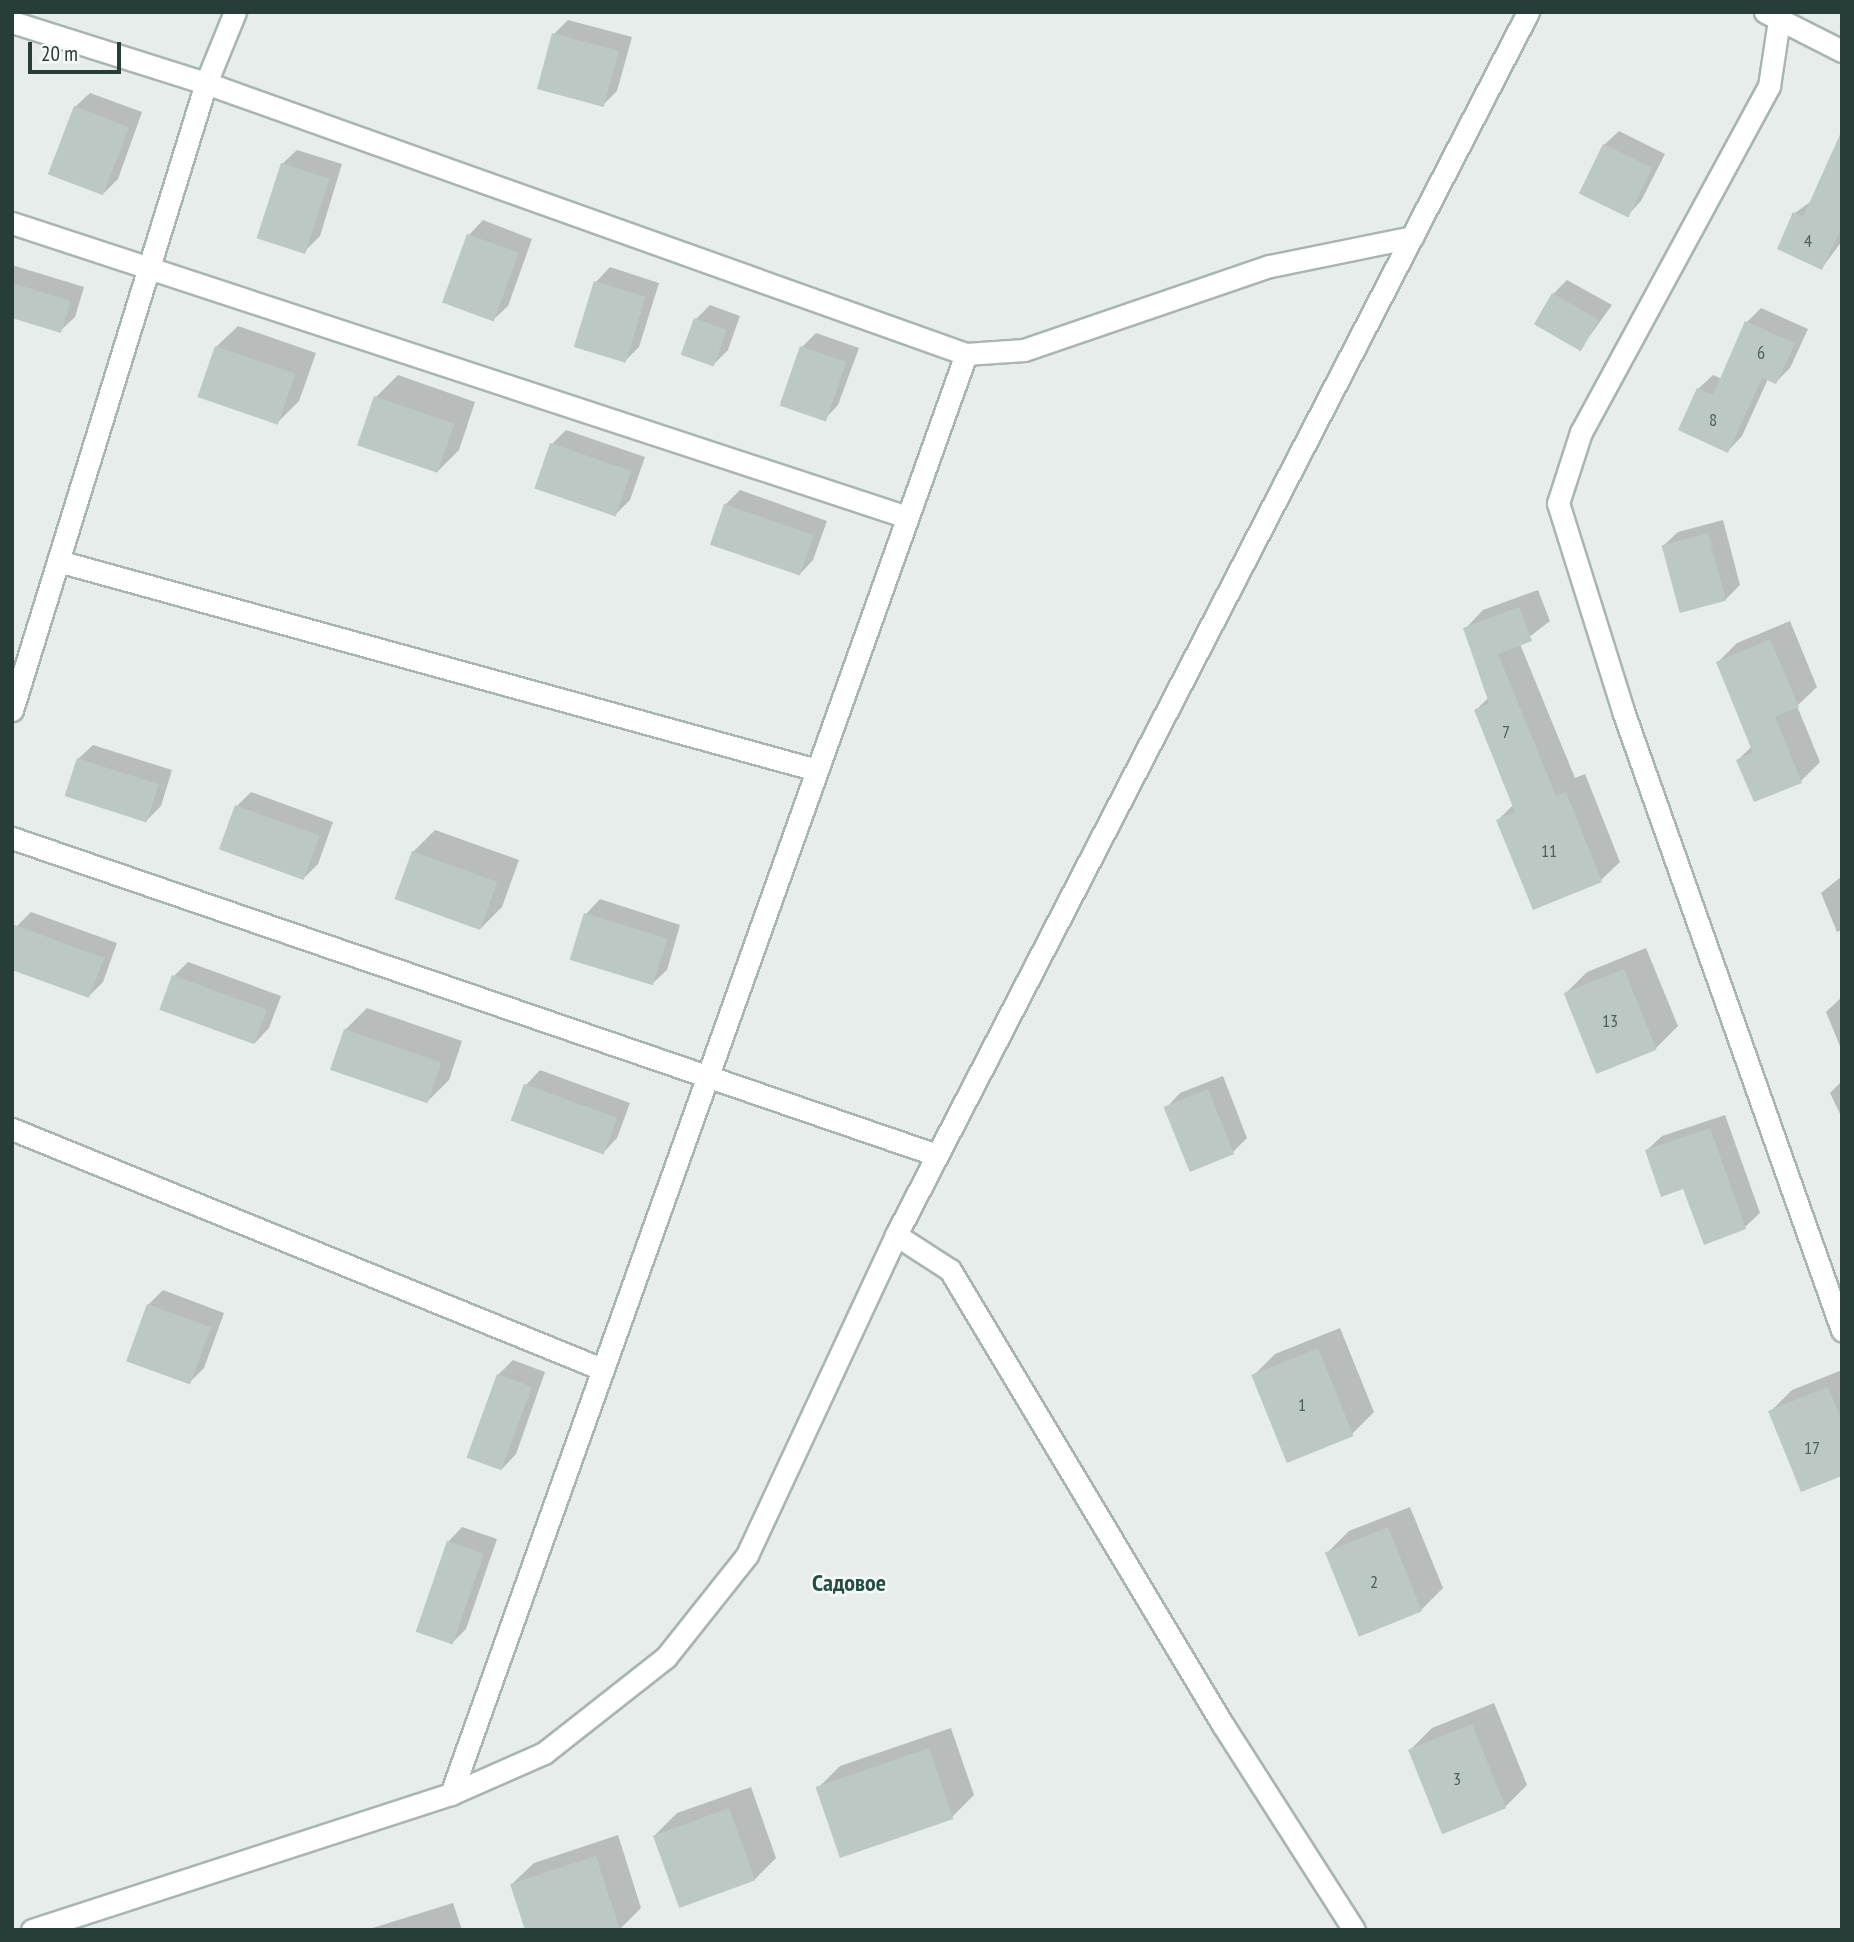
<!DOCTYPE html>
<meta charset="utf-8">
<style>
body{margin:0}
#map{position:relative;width:1854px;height:1942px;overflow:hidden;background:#e6edea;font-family:"PT Sans Narrow",sans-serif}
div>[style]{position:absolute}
.shadow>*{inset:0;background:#0003}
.building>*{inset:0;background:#bcc8c3;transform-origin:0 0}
.roads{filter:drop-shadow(2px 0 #a9b5b1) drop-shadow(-2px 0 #a9b5b1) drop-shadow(0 2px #a9b5b1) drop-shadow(0 -2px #a9b5b1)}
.minor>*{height:21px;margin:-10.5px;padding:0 10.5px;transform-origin:10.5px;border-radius:10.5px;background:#fff}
.tertiary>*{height:21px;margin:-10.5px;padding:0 10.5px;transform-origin:10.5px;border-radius:10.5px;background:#fff}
span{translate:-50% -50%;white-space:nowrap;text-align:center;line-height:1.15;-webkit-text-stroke:5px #f6faf8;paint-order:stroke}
.number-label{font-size:18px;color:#4c605b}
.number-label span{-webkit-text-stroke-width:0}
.quarter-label{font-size:24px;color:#254d44;font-weight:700}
.frame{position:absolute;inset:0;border:14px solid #273d38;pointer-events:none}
.scale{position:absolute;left:28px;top:42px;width:93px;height:32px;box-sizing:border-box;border:4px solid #273d38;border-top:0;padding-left:9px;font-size:21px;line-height:24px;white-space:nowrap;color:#273d38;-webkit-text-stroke:5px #f6faf8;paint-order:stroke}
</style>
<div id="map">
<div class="shadow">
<i style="clip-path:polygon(568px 20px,632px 37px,617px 91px,603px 105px,554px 34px)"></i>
<i style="clip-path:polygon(90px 93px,142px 112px,118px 179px,104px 193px,75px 107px)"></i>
<i style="clip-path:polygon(1619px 131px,1665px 154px,1641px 201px,1627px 216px,1604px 145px)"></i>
<i style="clip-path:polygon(1842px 135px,1842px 241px,1822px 268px,1795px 213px,1813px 200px)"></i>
<i style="clip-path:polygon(297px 150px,342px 164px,320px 236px,305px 251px,282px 164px)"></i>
<i style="clip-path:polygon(483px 220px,532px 239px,508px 306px,493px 320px,469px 235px)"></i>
<i style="clip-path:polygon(12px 265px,84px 287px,75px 317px,60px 331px,12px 317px)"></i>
<i style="clip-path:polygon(610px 267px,659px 283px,639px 347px,625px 361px,596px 282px)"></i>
<i style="clip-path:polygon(1567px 280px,1612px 305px,1581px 348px,1553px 294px)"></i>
<i style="clip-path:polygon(710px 305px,740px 316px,728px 350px,713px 365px,696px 319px)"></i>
<i style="clip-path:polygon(1761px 308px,1808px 329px,1790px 368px,1776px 382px,1768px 379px,1742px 436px,1728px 451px,1698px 389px,1713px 375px,1722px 379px,1747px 322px)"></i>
<i style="clip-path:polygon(238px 326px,316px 353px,299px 401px,277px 423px,216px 347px)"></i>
<i style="clip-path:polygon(816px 333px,859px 348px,838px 405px,824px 420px,802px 347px)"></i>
<i style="clip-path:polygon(398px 375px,475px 402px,459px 450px,437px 472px,376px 397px)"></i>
<i style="clip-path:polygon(566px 430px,645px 457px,630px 500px,615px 515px,552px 444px)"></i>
<i style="clip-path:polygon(740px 490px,827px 521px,813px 560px,799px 575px,725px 505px)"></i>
<i style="clip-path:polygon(1723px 520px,1740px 585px,1725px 600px,1663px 546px,1678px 532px)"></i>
<i style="clip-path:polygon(1538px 590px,1550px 621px,1520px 644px,1575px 778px,1585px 774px,1620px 862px,1601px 880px,1498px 820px,1514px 804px,1476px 710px,1489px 697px,1465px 629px,1483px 610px)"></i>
<i style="clip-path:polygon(1790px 621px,1817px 687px,1797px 706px,1820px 762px,1801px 781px,1738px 760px,1752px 746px,1718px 662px,1737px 643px)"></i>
<i style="clip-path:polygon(93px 745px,172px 770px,161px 806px,147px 820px,78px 759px)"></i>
<i style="clip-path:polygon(251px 792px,333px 822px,318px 864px,304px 878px,237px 806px)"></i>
<i style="clip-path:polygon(435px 830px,519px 860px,502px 907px,480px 929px,413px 852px)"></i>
<i style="clip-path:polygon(1842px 876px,1842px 930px,1837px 932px,1821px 893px)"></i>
<i style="clip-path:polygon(600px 899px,680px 925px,667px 970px,652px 984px,586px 914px)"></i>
<i style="clip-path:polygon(31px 912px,117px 943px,103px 982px,89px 996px,17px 926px)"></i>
<i style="clip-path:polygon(1646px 948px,1678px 1026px,1656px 1048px,1566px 993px,1587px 972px)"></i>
<i style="clip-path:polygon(188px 962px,281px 996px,269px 1028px,255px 1043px,174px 976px)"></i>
<i style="clip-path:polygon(1842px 997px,1842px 1051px,1826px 1012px)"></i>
<i style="clip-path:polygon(367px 1008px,462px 1041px,449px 1080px,427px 1102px,345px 1030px)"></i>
<i style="clip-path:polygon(540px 1070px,630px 1103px,617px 1138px,603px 1153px,513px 1120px,526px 1085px)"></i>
<i style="clip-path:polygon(1223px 1076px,1247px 1138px,1233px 1152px,1166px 1108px,1180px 1093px)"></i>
<i style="clip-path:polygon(1842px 1081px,1842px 1118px,1830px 1093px)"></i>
<i style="clip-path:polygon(1725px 1115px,1760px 1213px,1745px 1227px,1684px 1187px,1647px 1150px,1662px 1136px)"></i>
<i style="clip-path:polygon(163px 1290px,224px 1313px,204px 1368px,190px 1382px,148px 1305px)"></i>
<i style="clip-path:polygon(1340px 1328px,1374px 1412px,1352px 1434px,1288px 1460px,1253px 1376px,1275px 1354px)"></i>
<i style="clip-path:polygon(513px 1360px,545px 1372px,516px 1454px,502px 1469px,498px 1375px)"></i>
<i style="clip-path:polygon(1842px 1370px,1842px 1474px,1770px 1412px,1792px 1390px)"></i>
<i style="clip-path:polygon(1410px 1507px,1443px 1588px,1421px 1610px,1327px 1553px,1349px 1531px)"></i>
<i style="clip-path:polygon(462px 1527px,497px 1539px,466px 1629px,452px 1643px,448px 1542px)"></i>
<i style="clip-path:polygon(1494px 1703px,1527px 1785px,1505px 1807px,1410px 1750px,1432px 1728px)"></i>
<i style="clip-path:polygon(951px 1728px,974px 1795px,952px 1817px,818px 1788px,840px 1766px)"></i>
<i style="clip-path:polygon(751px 1787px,776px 1858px,754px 1880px,655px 1835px,677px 1813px)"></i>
<i style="clip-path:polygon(618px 1835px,641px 1908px,619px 1930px,512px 1884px,534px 1863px)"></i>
<i style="clip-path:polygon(453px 1903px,462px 1930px,366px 1930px)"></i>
</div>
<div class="building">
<i style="left:552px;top:33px;width:69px;height:58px;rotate:15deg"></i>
<i style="left:74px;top:106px;width:59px;height:73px;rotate:21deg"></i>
<i style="clip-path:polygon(1842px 130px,1842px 227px,1822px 270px,1777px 249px,1793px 212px,1803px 217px)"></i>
<i style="left:1603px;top:144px;width:55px;height:55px;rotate:26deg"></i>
<i style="left:281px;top:163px;width:51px;height:79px;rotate:18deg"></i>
<i style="left:467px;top:234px;width:55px;height:73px;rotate:20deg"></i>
<i style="left:594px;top:281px;width:54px;height:69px;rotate:17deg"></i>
<i style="clip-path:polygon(12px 283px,71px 301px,61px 333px,12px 318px)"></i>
<i style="left:1552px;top:293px;width:54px;height:36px;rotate:30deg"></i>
<i style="left:694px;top:318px;width:35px;height:39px;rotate:20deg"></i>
<i style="clip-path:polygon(1745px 321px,1795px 343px,1776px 384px,1762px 378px,1728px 453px,1678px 430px,1697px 388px,1713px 395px)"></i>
<i style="left:215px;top:346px;width:85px;height:54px;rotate:19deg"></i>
<i style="left:800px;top:346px;width:49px;height:63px;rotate:19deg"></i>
<i style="left:374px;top:396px;width:85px;height:52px;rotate:19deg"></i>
<i style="left:550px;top:443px;width:86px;height:48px;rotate:19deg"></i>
<i style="left:724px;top:504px;width:95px;height:43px;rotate:19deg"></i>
<i style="left:1708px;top:533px;width:70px;height:48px;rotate:75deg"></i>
<i style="clip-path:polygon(1519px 607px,1532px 641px,1498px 654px,1556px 796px,1566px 792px,1602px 882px,1533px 910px,1496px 820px,1515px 812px,1474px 710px,1489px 703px,1463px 628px)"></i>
<i style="clip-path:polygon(1770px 639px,1799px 707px,1775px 717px,1802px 783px,1754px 802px,1736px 760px,1753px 753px,1716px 662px)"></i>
<i style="left:77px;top:758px;width:86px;height:40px;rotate:18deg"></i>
<i style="left:235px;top:805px;width:90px;height:47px;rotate:20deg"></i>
<i style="left:412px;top:851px;width:91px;height:51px;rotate:20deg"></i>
<i style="left:584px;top:913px;width:87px;height:49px;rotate:17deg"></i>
<i style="clip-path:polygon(12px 924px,104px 958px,89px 998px,12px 970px)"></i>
<i style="left:1624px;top:969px;width:87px;height:65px;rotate:68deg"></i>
<i style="left:172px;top:975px;width:101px;height:37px;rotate:20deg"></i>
<i style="left:344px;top:1029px;width:103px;height:43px;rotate:19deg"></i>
<i style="left:524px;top:1084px;width:99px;height:39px;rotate:20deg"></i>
<i style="left:1208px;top:1089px;width:70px;height:48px;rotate:68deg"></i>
<i style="clip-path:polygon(1710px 1128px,1746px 1229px,1704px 1245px,1683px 1189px,1661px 1197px,1645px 1150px)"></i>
<i style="left:147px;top:1304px;width:68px;height:61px;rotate:20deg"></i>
<i style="left:1318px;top:1348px;width:95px;height:72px;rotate:68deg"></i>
<i style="left:497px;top:1374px;width:37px;height:89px;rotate:20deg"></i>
<i style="clip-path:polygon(1828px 1387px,1842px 1421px,1842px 1476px,1801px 1492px,1768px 1411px)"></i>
<i style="left:1388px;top:1527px;width:91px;height:68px;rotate:68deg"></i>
<i style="left:447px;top:1541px;width:39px;height:96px;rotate:19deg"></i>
<i style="left:1472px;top:1724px;width:91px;height:69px;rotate:68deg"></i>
<i style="left:929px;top:1748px;width:75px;height:120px;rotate:71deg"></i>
<i style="left:729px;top:1808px;width:77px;height:81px;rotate:70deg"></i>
<i style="clip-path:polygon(596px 1856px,620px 1930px,525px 1930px,510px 1884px)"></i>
</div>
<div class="roads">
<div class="minor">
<i style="left:1765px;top:12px;width:86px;rotate:26.9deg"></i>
<i style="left:1779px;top:20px;width:67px;rotate:98.6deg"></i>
<i style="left:1769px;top:86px;width:394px;rotate:118.5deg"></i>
<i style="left:1581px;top:432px;width:75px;rotate:107.9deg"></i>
<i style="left:1558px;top:503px;width:218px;rotate:72.6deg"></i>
<i style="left:1623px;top:711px;width:657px;rotate:70.52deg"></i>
<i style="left:12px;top:22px;width:203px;rotate:17.5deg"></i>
<i style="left:206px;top:83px;width:807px;rotate:19.63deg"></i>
<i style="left:966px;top:354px;width:58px;rotate:-3.9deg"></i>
<i style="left:1024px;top:350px;width:260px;rotate:-18.9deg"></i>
<i style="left:1270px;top:266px;width:145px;rotate:-11.5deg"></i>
<i style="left:12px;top:223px;width:942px;rotate:18.18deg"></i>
<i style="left:58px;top:561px;width:787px;rotate:15.4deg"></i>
<i style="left:12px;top:710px;width:656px;rotate:-72.81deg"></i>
<i style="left:206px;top:83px;width:77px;rotate:-67.8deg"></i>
<i style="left:12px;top:838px;width:978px;rotate:18.92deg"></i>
<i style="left:12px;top:1129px;width:637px;rotate:22.14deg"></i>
<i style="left:896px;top:1235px;width:64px;rotate:32.9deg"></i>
<i style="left:950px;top:1270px;width:531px;rotate:59.04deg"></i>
<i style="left:1223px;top:1725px;width:243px;rotate:57.4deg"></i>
<i style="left:451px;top:1794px;width:1529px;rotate:-70.32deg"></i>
</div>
<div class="tertiary">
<i style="left:32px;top:1930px;width:441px;rotate:-18deg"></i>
<i style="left:451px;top:1794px;width:102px;rotate:-23.8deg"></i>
<i style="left:544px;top:1753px;width:155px;rotate:-38.2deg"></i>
<i style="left:666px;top:1657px;width:130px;rotate:-51.5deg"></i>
<i style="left:747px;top:1555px;width:353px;rotate:-65deg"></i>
<i style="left:896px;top:1235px;width:1377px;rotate:-62.67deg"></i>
</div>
</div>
<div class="number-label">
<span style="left:1808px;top:241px">4</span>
<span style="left:1761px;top:353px">6</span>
<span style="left:1713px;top:420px">8</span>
<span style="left:1506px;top:732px">7</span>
<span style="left:1549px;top:851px">11</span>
<span style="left:1610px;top:1021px">13</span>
<span style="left:1302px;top:1405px">1</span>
<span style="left:1812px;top:1448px">17</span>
<span style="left:1374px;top:1582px">2</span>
<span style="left:1457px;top:1779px">3</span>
</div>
<div class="quarter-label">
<span style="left:849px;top:1583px">Садовое</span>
</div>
<div class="frame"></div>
<div class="scale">20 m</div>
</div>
